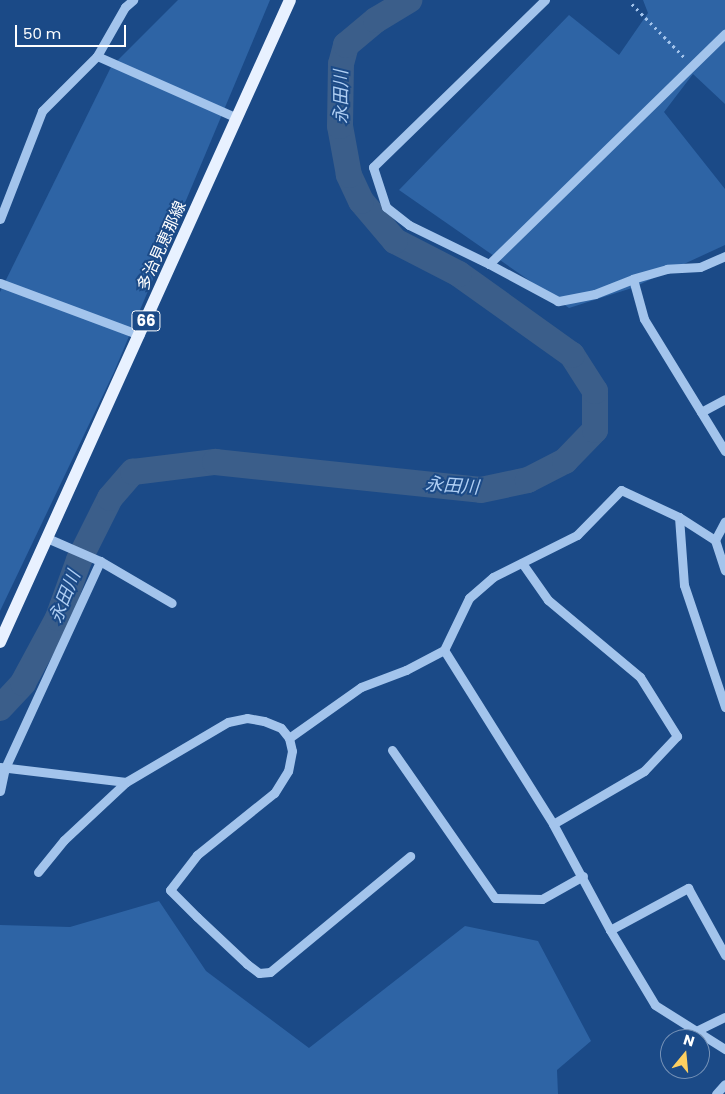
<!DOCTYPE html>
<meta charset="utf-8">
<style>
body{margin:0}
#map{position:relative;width:725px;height:1094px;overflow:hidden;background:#1b4a87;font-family:Poppins,"Noto Sans JP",sans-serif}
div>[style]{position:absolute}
.green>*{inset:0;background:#2e64a5}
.river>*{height:26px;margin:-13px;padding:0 13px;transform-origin:13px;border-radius:13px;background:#3b5e8a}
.path>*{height:2.5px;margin-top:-1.25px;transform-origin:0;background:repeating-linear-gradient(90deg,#a3c4ec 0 2.5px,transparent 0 6.5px)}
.minor>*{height:9px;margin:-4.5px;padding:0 4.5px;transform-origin:4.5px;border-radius:4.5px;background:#a3c4ec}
.major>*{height:12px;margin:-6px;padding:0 6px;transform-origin:6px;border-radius:6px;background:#e8f1ff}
span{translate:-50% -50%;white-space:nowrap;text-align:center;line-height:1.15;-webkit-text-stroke:4px #1b4a87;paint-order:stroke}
.shield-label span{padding:1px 4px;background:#1b4a87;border:1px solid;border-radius:4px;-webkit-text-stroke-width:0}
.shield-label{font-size:15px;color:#fff;font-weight:700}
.street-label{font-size:16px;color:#fff}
.water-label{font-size:18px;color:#afcef3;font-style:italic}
.north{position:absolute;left:660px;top:1029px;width:50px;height:50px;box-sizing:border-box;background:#1b4a87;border:1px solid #7692b7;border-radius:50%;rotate:17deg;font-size:14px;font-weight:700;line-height:20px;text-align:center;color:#fff}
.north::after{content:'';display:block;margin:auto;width:18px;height:22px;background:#fdcf60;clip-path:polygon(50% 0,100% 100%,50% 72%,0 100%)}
.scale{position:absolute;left:15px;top:25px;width:111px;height:22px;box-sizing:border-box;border:2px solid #fff;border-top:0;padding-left:6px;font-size:15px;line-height:18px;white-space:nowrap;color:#fff;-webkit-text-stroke:4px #1b4a87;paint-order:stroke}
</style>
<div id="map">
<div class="green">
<i style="clip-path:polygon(178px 0,270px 0,114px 372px,0 611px,0 292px,111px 67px)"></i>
<i style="clip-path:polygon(643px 0,725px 0,725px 104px,693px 74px,664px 112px,725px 189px,725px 245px,632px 288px,569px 308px,399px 190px,569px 15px,619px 55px,648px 13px)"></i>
<i style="clip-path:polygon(159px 901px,206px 971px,309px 1048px,465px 926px,538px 941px,591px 1041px,557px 1070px,558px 1094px,0 1094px,0 925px,70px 927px)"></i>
</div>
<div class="river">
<i style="left:0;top:708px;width:34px;rotate:-47deg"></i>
<i style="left:23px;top:683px;width:74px;rotate:-61.7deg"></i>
<i style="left:58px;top:618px;width:62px;rotate:-70.1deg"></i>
<i style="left:79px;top:560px;width:69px;rotate:-63.4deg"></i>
<i style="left:110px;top:498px;width:35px;rotate:-49deg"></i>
<i style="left:133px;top:472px;width:83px;rotate:-7deg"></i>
<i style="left:215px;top:462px;width:267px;rotate:6deg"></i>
<i style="left:481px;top:490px;width:48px;rotate:-12deg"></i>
<i style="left:528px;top:480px;width:42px;rotate:-27.2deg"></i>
<i style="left:565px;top:461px;width:43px;rotate:-45.9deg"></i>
<i style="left:595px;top:430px;width:39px;rotate:-90deg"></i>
<i style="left:595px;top:391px;width:43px;rotate:-122.6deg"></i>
<i style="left:572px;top:355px;width:139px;rotate:-144.4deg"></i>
<i style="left:459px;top:274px;width:72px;rotate:-152.7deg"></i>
<i style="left:395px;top:241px;width:52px;rotate:-130.4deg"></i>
<i style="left:361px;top:201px;width:29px;rotate:-115deg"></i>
<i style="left:349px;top:175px;width:50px;rotate:-100.4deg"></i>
<i style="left:340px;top:126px;width:62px;rotate:-89.1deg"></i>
<i style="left:341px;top:64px;width:20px;rotate:-75deg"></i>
<i style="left:346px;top:45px;width:39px;rotate:-40deg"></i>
<i style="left:376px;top:20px;width:39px;rotate:-31deg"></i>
</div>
<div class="path">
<i style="left:632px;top:4px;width:76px;rotate:45.5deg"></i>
</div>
<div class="minor">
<i style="left:97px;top:56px;width:153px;rotate:23.9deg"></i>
<i style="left:0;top:219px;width:116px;rotate:-68.7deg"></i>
<i style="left:42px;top:111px;width:78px;rotate:-45deg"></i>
<i style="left:97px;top:56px;width:56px;rotate:-60.3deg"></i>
<i style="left:125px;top:7px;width:11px;rotate:-41deg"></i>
<i style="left:725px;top:256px;width:27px;rotate:156deg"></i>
<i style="left:700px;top:267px;width:33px;rotate:177deg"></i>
<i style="left:667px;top:269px;width:35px;rotate:164deg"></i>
<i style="left:633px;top:279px;width:41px;rotate:74.6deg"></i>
<i style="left:644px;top:319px;width:155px;rotate:58.5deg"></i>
<i style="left:489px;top:264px;width:89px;rotate:-154deg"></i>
<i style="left:409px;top:225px;width:29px;rotate:-142deg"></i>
<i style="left:386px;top:207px;width:42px;rotate:-108deg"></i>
<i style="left:373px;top:167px;width:240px;rotate:-44.2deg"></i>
<i style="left:633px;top:279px;width:41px;rotate:158.5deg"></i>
<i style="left:595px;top:294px;width:38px;rotate:169deg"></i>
<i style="left:558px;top:301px;width:78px;rotate:-151.8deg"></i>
<i style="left:489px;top:264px;width:330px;rotate:-44.3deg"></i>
<i style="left:0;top:283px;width:149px;rotate:20.4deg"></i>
<i style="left:701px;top:412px;width:27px;rotate:-28deg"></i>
<i style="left:679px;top:517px;width:68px;rotate:85.8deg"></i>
<i style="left:684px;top:585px;width:129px;rotate:71.4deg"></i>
<i style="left:47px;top:538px;width:58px;rotate:23.5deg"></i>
<i style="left:715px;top:540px;width:21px;rotate:-62deg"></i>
<i style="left:522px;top:563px;width:45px;rotate:54.9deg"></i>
<i style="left:548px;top:600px;width:120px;rotate:39.9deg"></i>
<i style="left:640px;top:677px;width:70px;rotate:57.9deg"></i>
<i style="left:677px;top:736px;width:48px;rotate:133.3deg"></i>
<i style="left:644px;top:771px;width:105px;rotate:149.8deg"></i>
<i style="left:444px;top:650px;width:205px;rotate:57.9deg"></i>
<i style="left:553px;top:824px;width:120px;rotate:61.7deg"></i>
<i style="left:610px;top:930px;width:87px;rotate:59deg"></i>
<i style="left:655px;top:1005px;width:83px;rotate:32.2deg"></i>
<i style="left:289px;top:738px;width:13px;rotate:77deg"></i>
<i style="left:292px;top:751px;width:20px;rotate:101deg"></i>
<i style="left:288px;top:771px;width:26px;rotate:122deg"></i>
<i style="left:274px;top:793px;width:99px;rotate:141.2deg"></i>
<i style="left:197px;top:855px;width:44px;rotate:127.6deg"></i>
<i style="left:170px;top:890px;width:38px;rotate:45deg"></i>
<i style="left:197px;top:917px;width:69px;rotate:43.2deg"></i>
<i style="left:247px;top:964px;width:15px;rotate:37deg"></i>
<i style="left:259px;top:973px;width:11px;rotate:-5deg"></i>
<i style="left:270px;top:972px;width:182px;rotate:-39.6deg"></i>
<i style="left:392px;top:750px;width:180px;rotate:55.2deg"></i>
<i style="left:495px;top:898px;width:47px;rotate:1.2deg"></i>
<i style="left:542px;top:899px;width:47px;rotate:-29.3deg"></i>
<i style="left:0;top:767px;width:127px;rotate:6.8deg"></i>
<i style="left:126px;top:782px;width:118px;rotate:-30.5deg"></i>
<i style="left:228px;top:722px;width:19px;rotate:-12deg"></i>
<i style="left:247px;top:718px;width:17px;rotate:10deg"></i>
<i style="left:264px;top:721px;width:18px;rotate:22deg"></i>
<i style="left:281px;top:728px;width:13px;rotate:51deg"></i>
<i style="left:289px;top:738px;width:88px;rotate:-35.3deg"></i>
<i style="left:361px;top:687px;width:48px;rotate:-20.7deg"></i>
<i style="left:406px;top:670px;width:43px;rotate:-27.8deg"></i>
<i style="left:444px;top:650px;width:58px;rotate:-64.3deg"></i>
<i style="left:469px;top:598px;width:32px;rotate:-41deg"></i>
<i style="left:493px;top:577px;width:94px;rotate:-26.6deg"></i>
<i style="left:577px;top:535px;width:63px;rotate:-45.6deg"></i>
<i style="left:621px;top:490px;width:64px;rotate:25deg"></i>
<i style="left:679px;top:517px;width:43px;rotate:32.6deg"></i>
<i style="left:715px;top:540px;width:32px;rotate:72deg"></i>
<i style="left:0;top:791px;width:24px;rotate:-78deg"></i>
<i style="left:5px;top:768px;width:228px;rotate:-65.3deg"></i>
<i style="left:100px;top:561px;width:83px;rotate:30.3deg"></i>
<i style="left:38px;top:872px;width:41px;rotate:-50.9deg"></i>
<i style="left:64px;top:840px;width:85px;rotate:-43.1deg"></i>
<i style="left:610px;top:930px;width:89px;rotate:-28.3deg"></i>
<i style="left:688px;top:888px;width:77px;rotate:61.1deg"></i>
<i style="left:696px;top:1031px;width:32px;rotate:-26deg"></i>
<i style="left:716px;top:1094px;width:13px;rotate:-48deg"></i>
</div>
<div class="major">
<i style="left:0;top:642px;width:704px;rotate:-65.69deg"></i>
</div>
<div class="shield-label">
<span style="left:146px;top:321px">66</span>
</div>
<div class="street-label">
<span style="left:162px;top:246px;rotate:-66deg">多治見恵那線</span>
</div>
<div class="water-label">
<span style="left:341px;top:97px;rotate:-90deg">永田川</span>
<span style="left:452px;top:486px;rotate:4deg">永田川</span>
<span style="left:65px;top:597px;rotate:-68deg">永田川</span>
</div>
<div class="north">N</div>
<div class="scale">50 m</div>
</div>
